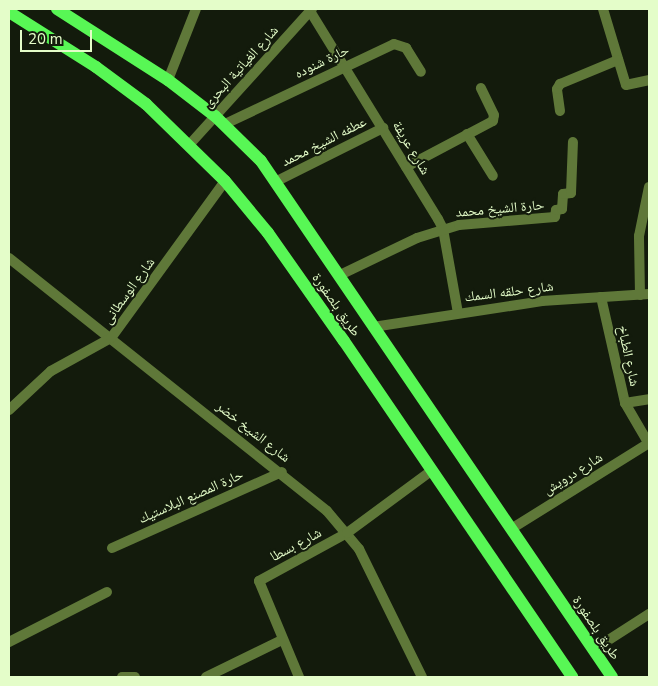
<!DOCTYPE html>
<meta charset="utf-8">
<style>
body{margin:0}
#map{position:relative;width:658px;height:686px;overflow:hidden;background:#131b0c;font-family:"Nunito Sans","Noto Naskh Arabic",sans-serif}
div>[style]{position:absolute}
.minor>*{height:10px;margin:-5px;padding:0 5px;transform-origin:5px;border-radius:5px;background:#5f7839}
.primary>*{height:12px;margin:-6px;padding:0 6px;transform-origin:6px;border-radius:6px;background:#58f755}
span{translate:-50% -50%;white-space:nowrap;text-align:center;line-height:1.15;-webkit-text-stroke:4px #131b0c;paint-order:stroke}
.street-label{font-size:14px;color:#e4fdc9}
.frame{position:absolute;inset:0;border:10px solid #e4fdc9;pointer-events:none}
.scale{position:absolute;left:20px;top:30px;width:72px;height:22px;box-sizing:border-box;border:2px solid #e4fdc9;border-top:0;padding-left:6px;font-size:15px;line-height:18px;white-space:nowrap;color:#e4fdc9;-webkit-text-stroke:4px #131b0c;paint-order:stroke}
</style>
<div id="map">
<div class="minor">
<i style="left:603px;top:9px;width:79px;rotate:73.2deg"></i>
<i style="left:626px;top:85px;width:24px;rotate:-12deg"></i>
<i style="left:310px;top:11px;width:244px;rotate:58.4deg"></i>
<i style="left:438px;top:219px;width:11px;rotate:63deg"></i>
<i style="left:443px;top:229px;width:85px;rotate:79.9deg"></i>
<i style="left:168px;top:80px;width:76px;rotate:-68.5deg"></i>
<i style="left:560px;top:111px;width:22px;rotate:-98deg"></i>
<i style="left:557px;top:89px;width:6px;rotate:-59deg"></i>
<i style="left:560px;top:84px;width:63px;rotate:-22.5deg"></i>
<i style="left:225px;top:124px;width:187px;rotate:-25.3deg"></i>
<i style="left:394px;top:44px;width:13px;rotate:18deg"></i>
<i style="left:406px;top:48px;width:28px;rotate:58deg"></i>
<i style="left:467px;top:134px;width:49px;rotate:58.2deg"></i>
<i style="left:190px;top:144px;width:182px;rotate:-47.9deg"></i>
<i style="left:406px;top:167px;width:98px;rotate:-27.9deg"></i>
<i style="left:493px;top:121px;width:6px;rotate:-81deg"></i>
<i style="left:494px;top:115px;width:30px;rotate:-116deg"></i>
<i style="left:277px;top:181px;width:119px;rotate:-26.6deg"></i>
<i style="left:9px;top:258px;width:406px;rotate:38.5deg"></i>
<i style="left:327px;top:511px;width:50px;rotate:49.9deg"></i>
<i style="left:359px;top:549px;width:143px;rotate:63.8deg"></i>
<i style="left:340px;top:275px;width:85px;rotate:-25.7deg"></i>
<i style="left:417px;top:238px;width:44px;rotate:-17.2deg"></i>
<i style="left:459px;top:225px;width:96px;rotate:-4.8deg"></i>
<i style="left:555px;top:217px;width:7px;rotate:-82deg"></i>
<i style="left:556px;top:210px;width:6px;rotate:-9deg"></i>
<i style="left:562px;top:209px;width:15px;rotate:-86deg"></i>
<i style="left:563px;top:194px;width:8px;rotate:-7deg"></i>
<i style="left:571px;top:193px;width:51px;rotate:-87.8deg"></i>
<i style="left:640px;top:295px;width:59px;rotate:-91deg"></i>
<i style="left:639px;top:236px;width:50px;rotate:-78.5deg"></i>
<i style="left:601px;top:297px;width:109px;rotate:77.2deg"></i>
<i style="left:625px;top:403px;width:48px;rotate:59.7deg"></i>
<i style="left:373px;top:327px;width:171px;rotate:-8.7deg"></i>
<i style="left:542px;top:301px;width:107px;rotate:-3.7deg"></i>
<i style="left:625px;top:403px;width:24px;rotate:-9deg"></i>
<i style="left:9px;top:410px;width:57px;rotate:-42.9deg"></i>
<i style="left:51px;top:371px;width:68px;rotate:-28.8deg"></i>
<i style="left:111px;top:338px;width:194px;rotate:-54deg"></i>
<i style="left:511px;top:529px;width:163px;rotate:-31.9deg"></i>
<i style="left:112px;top:548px;width:186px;rotate:-24.1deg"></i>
<i style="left:9px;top:642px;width:110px;rotate:-27deg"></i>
<i style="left:593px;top:650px;width:67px;rotate:-32.7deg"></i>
<i style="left:122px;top:677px;width:13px"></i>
<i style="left:206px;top:677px;width:85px;rotate:-26deg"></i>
<i style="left:299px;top:677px;width:104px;rotate:-112.6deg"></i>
<i style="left:259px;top:581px;width:100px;rotate:-28.6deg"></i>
<i style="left:347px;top:533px;width:104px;rotate:-36.4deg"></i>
</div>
<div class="primary">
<i style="left:57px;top:9px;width:132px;rotate:32.6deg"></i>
<i style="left:168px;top:80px;width:59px;rotate:37.5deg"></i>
<i style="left:215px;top:116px;width:64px;rotate:44.4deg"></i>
<i style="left:261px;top:161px;width:624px;rotate:55.78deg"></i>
<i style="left:9px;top:12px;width:103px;rotate:32.3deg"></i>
<i style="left:96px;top:67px;width:62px;rotate:36.5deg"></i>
<i style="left:146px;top:104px;width:110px;rotate:44.3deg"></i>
<i style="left:225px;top:181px;width:67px;rotate:50.4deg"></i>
<i style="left:268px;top:233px;width:132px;rotate:54.9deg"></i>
<i style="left:344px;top:341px;width:406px;rotate:55.8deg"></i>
</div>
<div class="street-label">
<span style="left:322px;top:62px;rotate:-26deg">حارة شنوده</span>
<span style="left:241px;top:67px;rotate:-48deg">شارع الغياتية البحرى</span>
<span style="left:324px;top:142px;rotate:-27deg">عطفه الشيخ محمد</span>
<span style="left:411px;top:148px;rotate:59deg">شارع عريفة</span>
<span style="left:500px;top:209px;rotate:-5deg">حارة الشيخ محمد</span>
<span style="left:129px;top:291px;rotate:-54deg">شارع الوسطانى</span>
<span style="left:509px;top:292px;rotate:-7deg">شارع حلقه السمك</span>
<span style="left:336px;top:305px;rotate:55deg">طريق بلصفورة</span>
<span style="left:628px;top:356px;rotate:78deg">شارع الطباخ</span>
<span style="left:253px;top:432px;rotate:38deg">شارع الشيخ خضر</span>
<span style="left:573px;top:474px;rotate:-32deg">شارع درويش</span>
<span style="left:191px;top:497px;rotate:-24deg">حارة المصنع البلاستيك</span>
<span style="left:296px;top:545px;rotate:-28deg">شارع بسطا</span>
<span style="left:596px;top:628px;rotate:56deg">طريق بلصفورة</span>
</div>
<div class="frame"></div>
<div class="scale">20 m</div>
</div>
